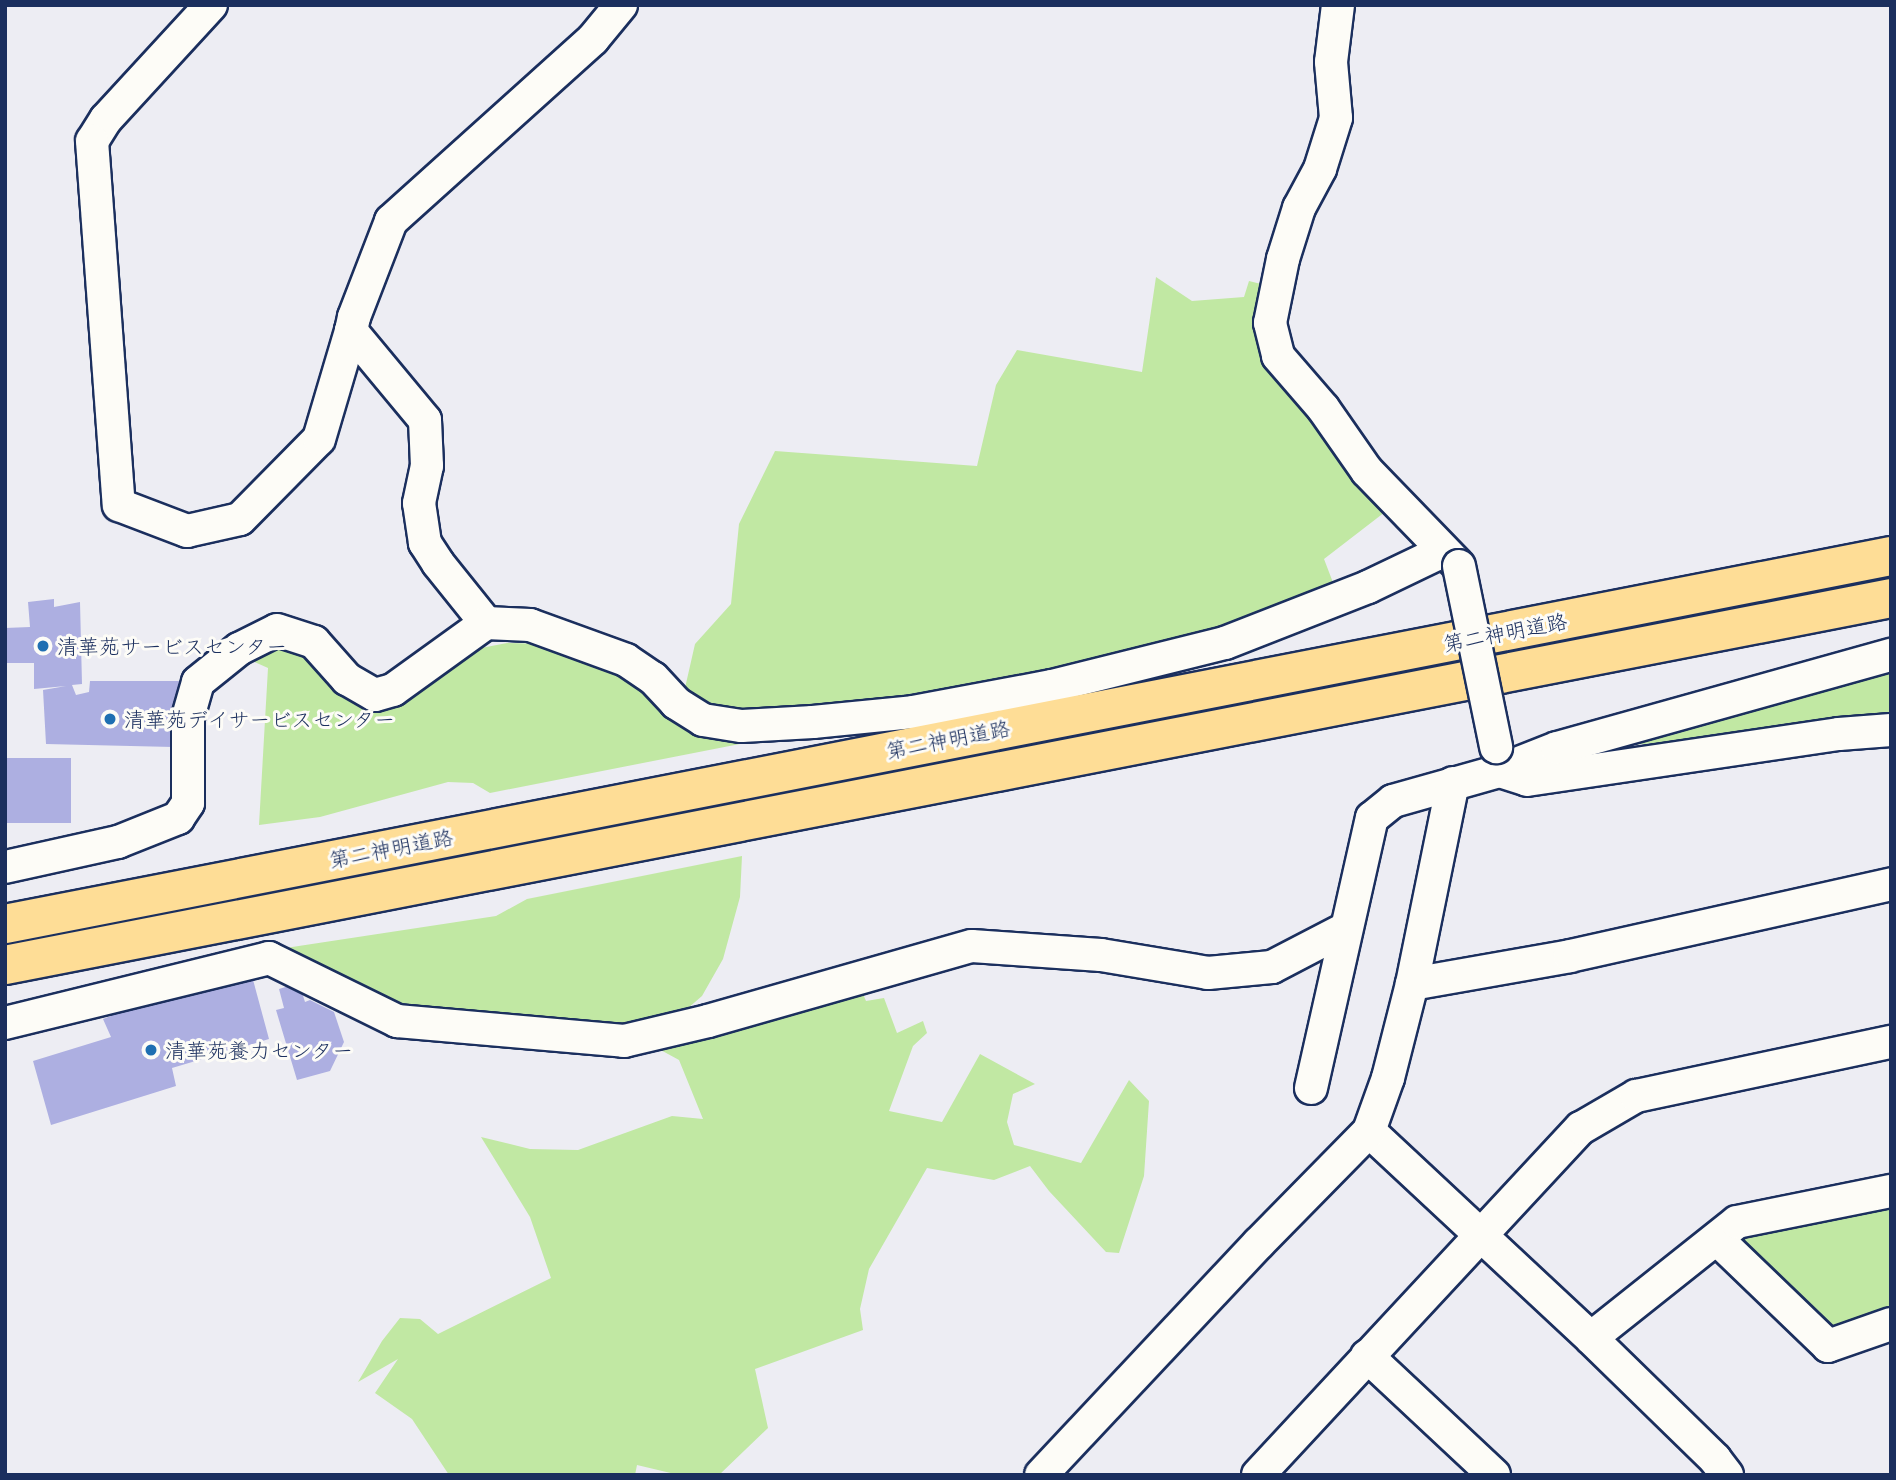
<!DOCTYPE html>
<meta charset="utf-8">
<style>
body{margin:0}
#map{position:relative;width:1896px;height:1480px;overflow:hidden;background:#ededf3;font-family:Mali,"Klee One",sans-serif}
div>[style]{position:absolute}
.green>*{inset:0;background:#c1e8a3}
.building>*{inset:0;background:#adafe1;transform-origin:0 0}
.roads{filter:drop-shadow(2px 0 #1b2f5e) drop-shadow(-2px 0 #1b2f5e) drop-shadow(0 2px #1b2f5e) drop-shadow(0 -2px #1b2f5e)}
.minor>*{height:32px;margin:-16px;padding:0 16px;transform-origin:16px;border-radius:16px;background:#fdfcf7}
.highway>*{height:38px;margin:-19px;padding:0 19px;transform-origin:19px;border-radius:19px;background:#fedd96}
.bridges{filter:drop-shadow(2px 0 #1b2f5e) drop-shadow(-2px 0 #1b2f5e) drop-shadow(0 2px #1b2f5e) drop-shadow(0 -2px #1b2f5e)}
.minor-bridge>*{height:32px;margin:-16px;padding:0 16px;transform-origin:16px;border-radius:16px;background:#fdfcf7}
.dots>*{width:19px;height:19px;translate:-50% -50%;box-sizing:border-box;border:4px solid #fdfcf7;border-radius:50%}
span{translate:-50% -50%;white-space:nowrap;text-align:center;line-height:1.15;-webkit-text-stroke:6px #fdfcf7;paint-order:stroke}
.street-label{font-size:21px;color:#1b2f5e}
.poi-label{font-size:21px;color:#1b2f5e}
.left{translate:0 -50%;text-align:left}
.frame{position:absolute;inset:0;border:7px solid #1b2f5e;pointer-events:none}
</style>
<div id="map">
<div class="green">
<i style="clip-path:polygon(1156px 277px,1192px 301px,1244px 297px,1249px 281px,1265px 285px,1299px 399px,1385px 512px,1324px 559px,1337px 593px,1181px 641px,1103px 656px,1068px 676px,938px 700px,736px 716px,696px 702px,685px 688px,695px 644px,731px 604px,739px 524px,775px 451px,977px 466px,996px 385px,1017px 350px,1142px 372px)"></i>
<i style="clip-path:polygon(288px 643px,311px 653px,348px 698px,372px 713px,399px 700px,476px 649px,507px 643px,546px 644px,610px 664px,651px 692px,694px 733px,811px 730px,490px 793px,473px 783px,448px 782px,320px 817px,259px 825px,268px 668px,248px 659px)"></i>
<i style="clip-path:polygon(1891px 671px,1891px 717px,1836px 724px,1828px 719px,1689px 741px,1613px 746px)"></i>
<i style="clip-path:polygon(742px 856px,740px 897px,723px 959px,702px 996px,680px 1015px,615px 1031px,395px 1008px,279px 949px,496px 916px,527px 899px)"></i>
<i style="clip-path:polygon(860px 987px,866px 1001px,884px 998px,897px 1033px,923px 1021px,927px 1033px,913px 1046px,889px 1111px,942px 1122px,980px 1054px,1035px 1084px,1013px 1094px,1007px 1122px,1014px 1145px,1081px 1163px,1129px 1080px,1149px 1101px,1144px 1176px,1119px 1253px,1106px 1252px,1049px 1191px,1030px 1166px,994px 1180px,927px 1168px,869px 1269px,860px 1309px,863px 1330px,755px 1369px,768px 1428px,719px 1475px,679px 1475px,637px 1465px,635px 1475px,449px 1475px,412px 1419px,375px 1393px,398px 1359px,358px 1382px,382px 1341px,400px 1318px,420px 1319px,438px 1334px,551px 1278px,530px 1217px,481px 1137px,530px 1149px,578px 1150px,672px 1116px,703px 1119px,679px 1060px,657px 1048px)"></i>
<i style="clip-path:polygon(1891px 1202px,1891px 1313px,1850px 1327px,1829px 1326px,1741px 1242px,1748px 1232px)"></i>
</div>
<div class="building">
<i style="clip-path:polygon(54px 599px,54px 607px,80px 602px,82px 684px,72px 685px,76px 695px,89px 692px,90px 681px,179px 681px,173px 747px,46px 744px,43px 690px,66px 686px,34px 689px,34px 663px,5px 663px,5px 628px,30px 627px,28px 602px)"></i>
<i style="left:71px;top:758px;width:65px;height:65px;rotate:90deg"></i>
<i style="clip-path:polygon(252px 976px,269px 1039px,172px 1068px,176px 1086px,51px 1125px,33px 1061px,111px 1037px,103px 1019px,111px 1016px,106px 1004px,124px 996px,130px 1010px)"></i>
<i style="clip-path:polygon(299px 983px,305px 1002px,310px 1000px,334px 1012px,344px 1042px,330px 1071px,297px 1080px,276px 1010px,284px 1008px,279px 989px)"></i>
</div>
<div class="roads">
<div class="minor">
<i style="left:211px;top:5px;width:155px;rotate:132.6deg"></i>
<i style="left:106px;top:119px;width:26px;rotate:122deg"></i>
<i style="left:92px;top:141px;width:365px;rotate:85.8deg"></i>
<i style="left:119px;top:505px;width:73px;rotate:20.9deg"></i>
<i style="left:187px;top:531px;width:54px;rotate:-12.8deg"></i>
<i style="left:240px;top:519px;width:112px;rotate:-45.4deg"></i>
<i style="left:319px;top:439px;width:113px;rotate:-73.5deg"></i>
<i style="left:1338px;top:5px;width:57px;rotate:97deg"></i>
<i style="left:1331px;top:62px;width:56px;rotate:84.9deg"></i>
<i style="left:1336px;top:118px;width:53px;rotate:107.4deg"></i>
<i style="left:1320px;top:169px;width:44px;rotate:118.3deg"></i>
<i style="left:1299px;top:208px;width:53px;rotate:107.4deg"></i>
<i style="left:1283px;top:259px;width:65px;rotate:101.5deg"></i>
<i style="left:1270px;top:323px;width:34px;rotate:76deg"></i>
<i style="left:1278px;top:356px;width:69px;rotate:49.1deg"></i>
<i style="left:1323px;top:408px;width:77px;rotate:55.1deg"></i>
<i style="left:1367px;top:471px;width:129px;rotate:45.9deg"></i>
<i style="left:486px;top:623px;width:77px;rotate:-128.7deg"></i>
<i style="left:438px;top:563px;width:24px;rotate:-123deg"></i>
<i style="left:425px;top:543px;width:40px;rotate:-98.5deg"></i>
<i style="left:419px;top:503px;width:38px;rotate:-78deg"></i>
<i style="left:427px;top:466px;width:46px;rotate:-92.5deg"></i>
<i style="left:425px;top:420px;width:116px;rotate:-129.7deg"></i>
<i style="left:351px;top:331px;width:14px;rotate:-78deg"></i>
<i style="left:354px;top:317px;width:103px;rotate:-68.9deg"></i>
<i style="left:391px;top:221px;width:272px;rotate:-42deg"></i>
<i style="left:593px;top:39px;width:44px;rotate:-50.5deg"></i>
<i style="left:1500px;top:771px;width:28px;rotate:18deg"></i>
<i style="left:1527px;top:780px;width:315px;rotate:-8.4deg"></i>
<i style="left:1839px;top:734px;width:52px;rotate:-4.4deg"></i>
<i style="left:5px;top:867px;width:116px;rotate:-12.5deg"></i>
<i style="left:118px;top:842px;width:65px;rotate:-21.8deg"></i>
<i style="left:178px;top:818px;width:18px;rotate:-56deg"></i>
<i style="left:188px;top:803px;width:86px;rotate:-90deg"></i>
<i style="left:188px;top:717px;width:36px;rotate:-74deg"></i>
<i style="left:198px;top:682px;width:53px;rotate:-38.8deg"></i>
<i style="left:239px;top:649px;width:42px;rotate:-26.6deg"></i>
<i style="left:277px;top:630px;width:39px;rotate:18deg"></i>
<i style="left:314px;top:642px;width:50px;rotate:48.3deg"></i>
<i style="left:347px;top:679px;width:32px;rotate:30deg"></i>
<i style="left:375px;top:695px;width:19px;rotate:-16deg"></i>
<i style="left:393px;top:690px;width:115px;rotate:-35.8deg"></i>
<i style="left:486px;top:623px;width:44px;rotate:2.6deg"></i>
<i style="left:530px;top:625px;width:102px;rotate:20deg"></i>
<i style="left:626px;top:660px;width:32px;rotate:34deg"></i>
<i style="left:653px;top:678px;width:34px;rotate:47deg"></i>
<i style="left:676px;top:703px;width:32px;rotate:32deg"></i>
<i style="left:703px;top:720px;width:39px;rotate:9deg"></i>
<i style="left:742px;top:726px;width:71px;rotate:-3.2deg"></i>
<i style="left:813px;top:722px;width:100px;rotate:-5.7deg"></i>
<i style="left:913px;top:712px;width:141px;rotate:-10.6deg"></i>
<i style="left:1052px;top:686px;width:178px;rotate:-14deg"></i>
<i style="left:1225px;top:643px;width:154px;rotate:-21.4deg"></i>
<i style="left:1368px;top:587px;width:83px;rotate:-25.6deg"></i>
<i style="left:1412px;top:984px;width:160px;rotate:-10deg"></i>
<i style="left:1570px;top:956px;width:329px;rotate:-12.6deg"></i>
<i style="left:5px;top:1023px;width:272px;rotate:-13.8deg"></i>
<i style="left:269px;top:958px;width:143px;rotate:26.2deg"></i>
<i style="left:397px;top:1021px;width:228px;rotate:5deg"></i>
<i style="left:624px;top:1041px;width:86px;rotate:-13.4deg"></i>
<i style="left:708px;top:1021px;width:274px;rotate:-15.9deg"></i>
<i style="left:972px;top:946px;width:129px;rotate:4deg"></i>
<i style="left:1101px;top:955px;width:109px;rotate:9.5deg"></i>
<i style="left:1208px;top:973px;width:64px;rotate:-5.4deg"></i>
<i style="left:1272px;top:967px;width:82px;rotate:-27.5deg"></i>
<i style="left:1311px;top:1088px;width:277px;rotate:-77.3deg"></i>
<i style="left:1372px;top:818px;width:27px;rotate:-39deg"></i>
<i style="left:1393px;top:801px;width:110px;rotate:-15.8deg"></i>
<i style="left:1499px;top:771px;width:62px;rotate:-21.6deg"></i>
<i style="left:1557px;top:748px;width:347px;rotate:-15.6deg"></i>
<i style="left:1369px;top:1131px;width:304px;rotate:43deg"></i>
<i style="left:1717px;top:1239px;width:154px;rotate:43.9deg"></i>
<i style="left:1828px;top:1346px;width:67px;rotate:-19.2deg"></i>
<i style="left:1367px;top:1356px;width:174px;rotate:43.1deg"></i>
<i style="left:1041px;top:1475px;width:317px;rotate:-46.8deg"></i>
<i style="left:1258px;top:1244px;width:158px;rotate:-45.5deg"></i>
<i style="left:1369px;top:1131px;width:56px;rotate:-70.3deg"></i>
<i style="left:1388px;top:1078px;width:97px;rotate:-75.7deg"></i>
<i style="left:1412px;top:984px;width:205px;rotate:-78.5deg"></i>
<i style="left:1258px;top:1475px;width:474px;rotate:-47.1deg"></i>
<i style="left:1581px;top:1128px;width:64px;rotate:-30.2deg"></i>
<i style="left:1636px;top:1096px;width:261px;rotate:-12deg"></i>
<i style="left:1727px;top:1475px;width:20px;rotate:-127deg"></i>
<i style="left:1715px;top:1459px;width:173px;rotate:-135.7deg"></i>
<i style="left:1591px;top:1338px;width:186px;rotate:-38.5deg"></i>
<i style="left:1737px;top:1222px;width:157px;rotate:-11.4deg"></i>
</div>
<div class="highway">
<i style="left:5px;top:924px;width:1922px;rotate:-11.04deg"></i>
<i style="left:5px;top:965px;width:1921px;rotate:-11.01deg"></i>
</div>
</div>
<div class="bridges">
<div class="minor-bridge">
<i style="left:1459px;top:566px;width:185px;rotate:78.4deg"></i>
</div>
</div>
<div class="dots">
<i style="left:43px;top:646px;background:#1f6fb2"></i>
<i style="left:110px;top:719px;background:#1f6fb2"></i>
<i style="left:151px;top:1050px;background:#1f6fb2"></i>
</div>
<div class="street-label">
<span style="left:1505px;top:632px;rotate:-11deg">第二神明道路</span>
<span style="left:948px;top:739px;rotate:-11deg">第二神明道路</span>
<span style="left:391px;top:848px;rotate:-11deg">第二神明道路</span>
</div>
<div class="poi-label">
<span class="left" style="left:57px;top:646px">清華苑サービスセンター</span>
<span class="left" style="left:124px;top:719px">清華苑デイサービスセンター</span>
<span class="left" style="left:165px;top:1050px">清華苑養力センター</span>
</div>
<div class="frame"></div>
</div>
